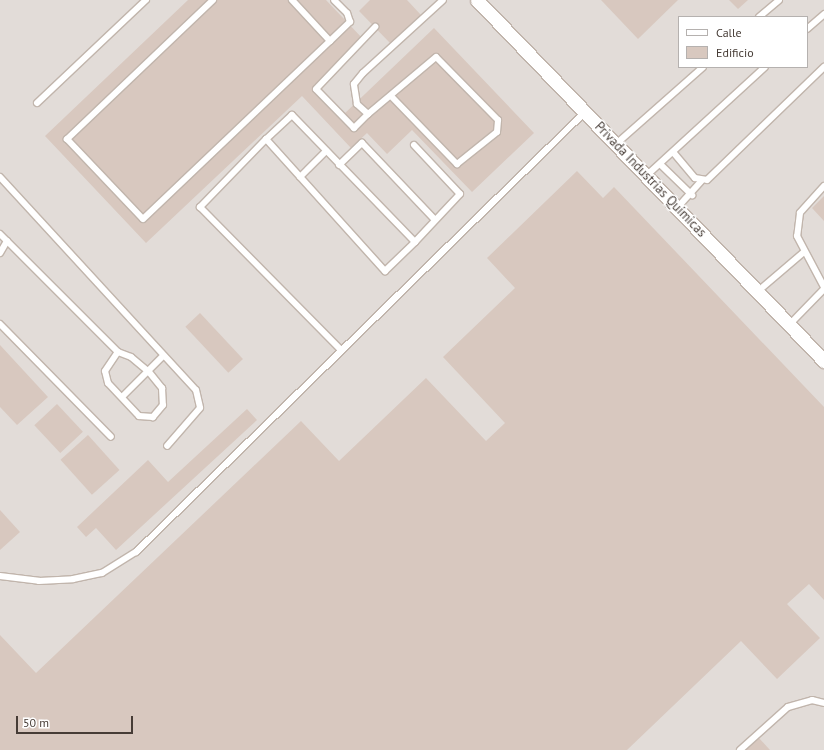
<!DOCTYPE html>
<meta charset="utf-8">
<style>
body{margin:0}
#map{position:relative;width:824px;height:750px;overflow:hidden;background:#f3ece7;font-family:"PT Sans",sans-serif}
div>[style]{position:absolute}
.industrial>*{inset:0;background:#e2dcd8}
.building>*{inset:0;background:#d8c8bf;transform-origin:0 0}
.roads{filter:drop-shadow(1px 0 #c1b5ac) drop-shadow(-1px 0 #c1b5ac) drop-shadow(0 1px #c1b5ac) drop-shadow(0 -1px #c1b5ac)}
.service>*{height:6px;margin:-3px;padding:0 3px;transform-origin:3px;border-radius:3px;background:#fff}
.minor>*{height:13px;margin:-6.5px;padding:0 6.5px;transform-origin:6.5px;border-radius:6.5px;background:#fff}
span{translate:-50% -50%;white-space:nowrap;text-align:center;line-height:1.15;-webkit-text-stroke:3.5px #fff;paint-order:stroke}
.street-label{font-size:13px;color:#463c36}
.legend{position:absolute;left:678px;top:16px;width:130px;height:52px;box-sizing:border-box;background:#fff;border:1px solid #b5b1af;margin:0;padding:5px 7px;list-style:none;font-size:12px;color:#463c36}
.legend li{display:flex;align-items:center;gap:8px;height:20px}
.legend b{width:20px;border:1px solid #b5b1af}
.scale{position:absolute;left:16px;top:716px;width:117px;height:18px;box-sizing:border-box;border:2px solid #463c36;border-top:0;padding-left:5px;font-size:12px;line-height:14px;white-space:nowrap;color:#463c36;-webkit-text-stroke:3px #fff;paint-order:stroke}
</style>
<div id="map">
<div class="industrial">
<i style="clip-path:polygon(evenodd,0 0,824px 0,824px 750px,0 750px,0 0,679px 17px,807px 17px,807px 67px,679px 67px,679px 17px)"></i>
</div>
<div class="building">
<i style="clip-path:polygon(188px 0,326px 0,363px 39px,314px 85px,343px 115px,434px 28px,534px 133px,472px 192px,412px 130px,387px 154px,367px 133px,351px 148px,302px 96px,146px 243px,45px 136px)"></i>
<i style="clip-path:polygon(370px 0,407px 0,421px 15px,391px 44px,359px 11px)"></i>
<i style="clip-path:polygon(601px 0,678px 0,638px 39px)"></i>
<i style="clip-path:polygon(729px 0,748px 0,738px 9px)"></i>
<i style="clip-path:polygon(577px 171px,603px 198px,614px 187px,824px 407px,824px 600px,809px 584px,787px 604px,820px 638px,777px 679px,741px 641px,627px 750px,0 750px,0 635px,36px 673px,301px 421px,339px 461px,426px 378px,486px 441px,505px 423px,443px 357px,515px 288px,487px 258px)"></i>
<i style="clip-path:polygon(824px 196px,824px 221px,812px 208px)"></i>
<i style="left:200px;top:313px;width:63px;height:20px;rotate:47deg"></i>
<i style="clip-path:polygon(0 345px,48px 397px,17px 425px,0 407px)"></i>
<i style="left:57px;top:404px;width:38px;height:31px;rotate:47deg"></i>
<i style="clip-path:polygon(247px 409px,257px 420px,116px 550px,96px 528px,86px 537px,77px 527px,148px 460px,168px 482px)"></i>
<i style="left:88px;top:435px;width:47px;height:37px;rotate:48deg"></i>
<i style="clip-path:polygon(0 510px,20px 532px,0 550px)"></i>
<i style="clip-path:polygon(758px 737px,770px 750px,745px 750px)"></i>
</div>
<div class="roads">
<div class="service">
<i style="left:213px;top:0;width:202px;rotate:136.4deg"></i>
<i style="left:67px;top:139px;width:110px;rotate:46.5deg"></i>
<i style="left:143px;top:219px;width:258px;rotate:-43.6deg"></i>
<i style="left:330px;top:41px;width:56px;rotate:-132.8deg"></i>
<i style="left:759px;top:17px;width:26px;rotate:-40deg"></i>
<i style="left:807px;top:29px;width:23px;rotate:-41deg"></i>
<i style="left:330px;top:41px;width:28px;rotate:-44deg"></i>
<i style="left:350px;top:22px;width:9px;rotate:-108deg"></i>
<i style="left:347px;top:13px;width:18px;rotate:-135deg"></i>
<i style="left:391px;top:96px;width:95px;rotate:45.9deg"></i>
<i style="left:457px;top:164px;width:51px;rotate:-38.7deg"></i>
<i style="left:497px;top:132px;width:12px;rotate:-85deg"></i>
<i style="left:498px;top:120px;width:88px;rotate:-134.5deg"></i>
<i style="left:436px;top:57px;width:89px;rotate:140deg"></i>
<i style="left:368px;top:114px;width:15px;rotate:-138deg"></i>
<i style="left:357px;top:104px;width:20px;rotate:-99deg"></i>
<i style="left:354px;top:84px;width:14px;rotate:-51deg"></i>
<i style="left:363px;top:73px;width:108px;rotate:-42.4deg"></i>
<i style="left:37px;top:103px;width:150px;rotate:-43.4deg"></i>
<i style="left:368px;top:114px;width:20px;rotate:135deg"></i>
<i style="left:354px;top:128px;width:54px;rotate:-134.3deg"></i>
<i style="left:316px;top:89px;width:86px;rotate:-46.4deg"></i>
<i style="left:266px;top:139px;width:178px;rotate:48deg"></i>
<i style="left:385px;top:271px;width:42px;rotate:-44deg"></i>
<i style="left:415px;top:242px;width:177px;rotate:-134.1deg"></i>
<i style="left:292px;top:115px;width:35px;rotate:137deg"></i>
<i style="left:266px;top:139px;width:95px;rotate:134.1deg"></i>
<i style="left:200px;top:207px;width:201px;rotate:45.4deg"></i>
<i style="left:616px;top:144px;width:116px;rotate:-41.5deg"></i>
<i style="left:414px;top:145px;width:67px;rotate:46.8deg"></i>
<i style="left:460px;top:194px;width:66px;rotate:133.2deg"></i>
<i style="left:673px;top:152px;width:34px;rotate:50deg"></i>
<i style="left:695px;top:178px;width:12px;rotate:9deg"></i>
<i style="left:707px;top:180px;width:163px;rotate:-44deg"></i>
<i style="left:660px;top:164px;width:45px;rotate:44.1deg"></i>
<i style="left:339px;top:165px;width:32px;rotate:-44deg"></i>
<i style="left:362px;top:143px;width:105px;rotate:46.5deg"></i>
<i style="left:646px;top:176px;width:161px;rotate:-42.5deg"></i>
<i style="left:0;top:177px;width:289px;rotate:47.4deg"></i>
<i style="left:196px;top:390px;width:18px;rotate:77deg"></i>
<i style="left:200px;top:408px;width:50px;rotate:131deg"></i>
<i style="left:300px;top:177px;width:37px;rotate:-45deg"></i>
<i style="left:824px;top:186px;width:36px;rotate:132deg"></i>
<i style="left:800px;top:213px;width:23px;rotate:97deg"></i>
<i style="left:797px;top:236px;width:58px;rotate:62.1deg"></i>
<i style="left:677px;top:208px;width:36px;rotate:-48deg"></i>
<i style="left:0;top:234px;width:167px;rotate:45deg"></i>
<i style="left:118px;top:352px;width:14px;rotate:21deg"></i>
<i style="left:131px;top:357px;width:23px;rotate:40deg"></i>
<i style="left:149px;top:372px;width:21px;rotate:51deg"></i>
<i style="left:162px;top:388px;width:17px;rotate:87deg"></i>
<i style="left:163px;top:405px;width:16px;rotate:130deg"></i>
<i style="left:153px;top:417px;width:14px;rotate:-176deg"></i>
<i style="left:139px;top:416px;width:45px;rotate:-133.2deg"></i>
<i style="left:108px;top:383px;width:12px;rotate:-104deg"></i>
<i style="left:105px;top:371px;width:23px;rotate:-56deg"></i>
<i style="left:0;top:253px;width:14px;rotate:-60deg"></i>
<i style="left:757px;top:292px;width:62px;rotate:-40.4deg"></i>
<i style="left:0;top:324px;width:158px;rotate:45.5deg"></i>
<i style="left:789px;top:325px;width:50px;rotate:-45.8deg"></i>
<i style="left:123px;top:396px;width:57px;rotate:-45deg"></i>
<i style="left:0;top:576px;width:39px;rotate:7deg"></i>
<i style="left:39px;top:581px;width:34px;rotate:-3deg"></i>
<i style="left:73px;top:579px;width:30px;rotate:-12deg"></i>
<i style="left:102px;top:573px;width:40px;rotate:-32deg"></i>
<i style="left:136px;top:552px;width:629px;rotate:-44.42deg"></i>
<i style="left:740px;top:750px;width:64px;rotate:-41.9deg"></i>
<i style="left:788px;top:707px;width:25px;rotate:-16deg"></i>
<i style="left:812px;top:700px;width:12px;rotate:14deg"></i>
</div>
<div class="minor">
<i style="left:477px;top:0;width:501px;rotate:46.13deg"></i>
</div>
</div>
<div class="street-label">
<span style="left:650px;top:180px;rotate:46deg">Privada Industrias Químicas</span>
</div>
<ul class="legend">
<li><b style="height:5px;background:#fff"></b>Calle</li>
<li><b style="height:11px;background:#d8c8bf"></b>Edificio</li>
</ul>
<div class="scale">50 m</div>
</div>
